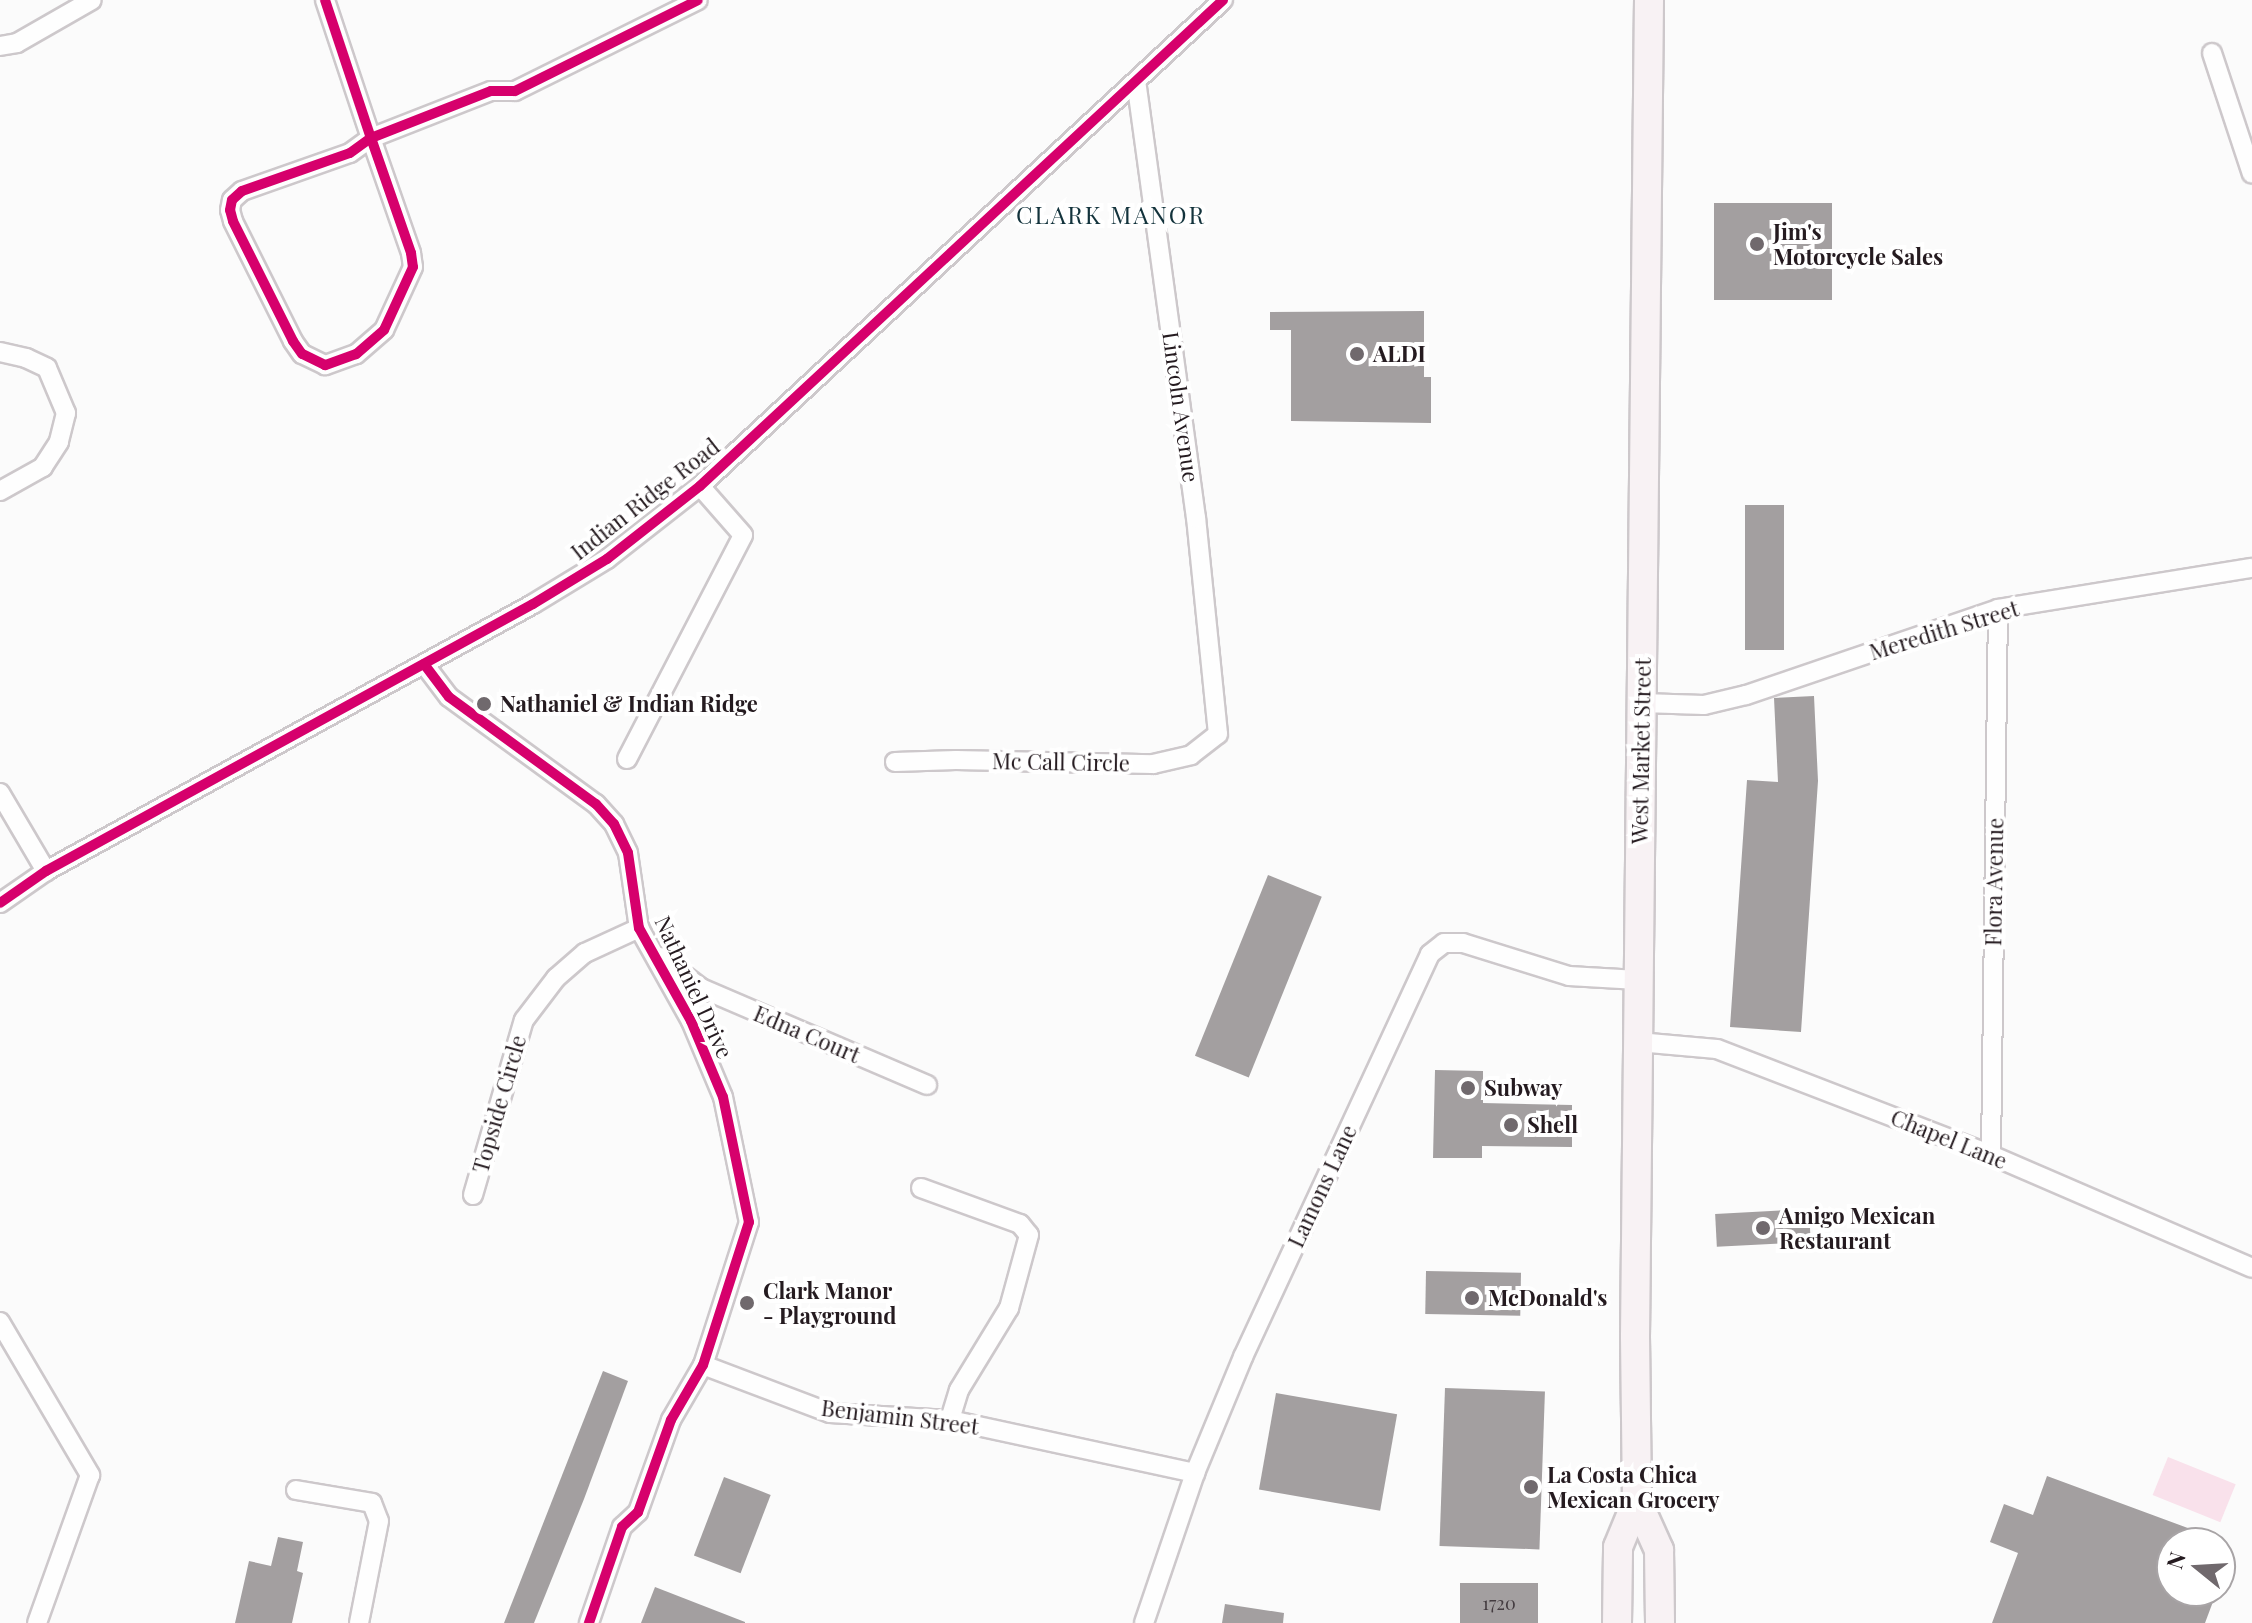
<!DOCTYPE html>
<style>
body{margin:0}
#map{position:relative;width:2252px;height:1623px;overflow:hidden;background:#fbfbfb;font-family:"Playfair Display",serif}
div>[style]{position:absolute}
.green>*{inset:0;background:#f9e1eb;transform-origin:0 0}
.building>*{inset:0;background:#a39fa0;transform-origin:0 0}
.roads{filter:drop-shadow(2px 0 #cdc8cb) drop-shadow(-2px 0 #cdc8cb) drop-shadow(0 2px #cdc8cb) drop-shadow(0 -2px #cdc8cb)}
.minor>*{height:18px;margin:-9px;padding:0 9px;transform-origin:9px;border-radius:9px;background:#fefefe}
.primary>*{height:28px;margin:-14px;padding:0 14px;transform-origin:14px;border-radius:14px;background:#f8f2f4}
.cycleway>*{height:10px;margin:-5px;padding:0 5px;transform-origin:5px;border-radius:5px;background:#d6006c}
.dots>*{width:22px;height:22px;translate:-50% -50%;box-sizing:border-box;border:4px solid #fff;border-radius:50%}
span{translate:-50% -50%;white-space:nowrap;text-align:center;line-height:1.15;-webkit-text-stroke:8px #fff;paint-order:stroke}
.number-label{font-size:18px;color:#443c40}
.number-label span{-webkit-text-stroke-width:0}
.poi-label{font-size:22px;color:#251b20;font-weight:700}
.left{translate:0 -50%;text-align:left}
.street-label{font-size:22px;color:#251b20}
.neighbourhood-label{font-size:24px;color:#13333c;letter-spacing:2px}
.north{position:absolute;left:2156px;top:1527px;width:80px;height:80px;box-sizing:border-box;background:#fff;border:2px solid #a8a4a6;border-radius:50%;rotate:288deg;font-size:22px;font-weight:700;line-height:32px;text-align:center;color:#251b20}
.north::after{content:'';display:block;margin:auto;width:28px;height:36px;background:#70696d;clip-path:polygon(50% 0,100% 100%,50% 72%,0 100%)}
</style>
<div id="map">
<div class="green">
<i style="left:2168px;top:1457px;width:73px;height:41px;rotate:22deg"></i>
</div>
<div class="building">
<i style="left:1714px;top:203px;width:118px;height:97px"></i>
<i style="clip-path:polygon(1424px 311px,1424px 377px,1431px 377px,1431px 423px,1291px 421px,1291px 330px,1270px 330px,1270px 312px)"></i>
<i style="left:1745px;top:505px;width:39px;height:145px"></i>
<i style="clip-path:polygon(1814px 696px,1818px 781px,1801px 1032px,1730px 1027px,1747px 780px,1778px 782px,1774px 698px)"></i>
<i style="left:1268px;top:875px;width:58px;height:195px;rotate:22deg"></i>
<i style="clip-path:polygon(1435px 1070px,1483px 1071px,1483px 1103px,1572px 1105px,1572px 1147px,1482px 1146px,1482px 1158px,1433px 1158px)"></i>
<i style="left:1809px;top:1209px;width:33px;height:94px;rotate:87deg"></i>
<i style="left:1426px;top:1271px;width:95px;height:43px;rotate:1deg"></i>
<i style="clip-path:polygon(603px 1371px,628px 1381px,584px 1499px,534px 1623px,504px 1623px)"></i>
<i style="left:1445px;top:1388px;width:100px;height:158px;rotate:2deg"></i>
<i style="left:1276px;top:1393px;width:123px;height:98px;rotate:10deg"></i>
<i style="clip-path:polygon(2047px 1476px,2223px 1541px,2172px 1543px,2172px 1591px,2217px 1591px,2205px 1623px,1992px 1623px,2018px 1553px,1990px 1542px,2004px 1504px,2033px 1515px)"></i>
<i style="left:724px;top:1477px;width:50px;height:84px;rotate:21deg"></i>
<i style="clip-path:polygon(278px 1537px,303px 1542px,297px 1571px,303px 1573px,292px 1623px,235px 1623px,249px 1561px,271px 1566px)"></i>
<i style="left:1460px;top:1583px;width:78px;height:40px"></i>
<i style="clip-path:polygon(655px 1587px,745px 1622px,745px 1623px,641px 1623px)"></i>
<i style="clip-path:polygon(1225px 1604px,1284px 1613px,1283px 1623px,1222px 1623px)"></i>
</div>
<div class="roads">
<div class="minor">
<i style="left:325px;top:0;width:145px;rotate:71.6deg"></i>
<i style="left:371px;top:138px;width:122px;rotate:70.8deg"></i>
<i style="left:411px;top:253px;width:14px;rotate:82deg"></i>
<i style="left:413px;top:267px;width:69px;rotate:114.7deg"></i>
<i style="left:384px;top:330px;width:37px;rotate:139deg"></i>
<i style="left:356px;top:354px;width:33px;rotate:160deg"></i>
<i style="left:325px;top:365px;width:25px;rotate:-154deg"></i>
<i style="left:302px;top:354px;width:16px;rotate:-125deg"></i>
<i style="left:293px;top:341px;width:134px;rotate:-116.6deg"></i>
<i style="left:233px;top:221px;width:11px;rotate:-105deg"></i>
<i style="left:230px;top:210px;width:10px;rotate:-79deg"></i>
<i style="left:232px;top:200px;width:13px;rotate:-42deg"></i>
<i style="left:242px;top:191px;width:114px;rotate:-19.4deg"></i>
<i style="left:350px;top:153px;width:26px;rotate:-36deg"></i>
<i style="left:371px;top:138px;width:129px;rotate:-21.4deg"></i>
<i style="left:491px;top:91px;width:24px"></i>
<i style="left:515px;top:91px;width:204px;rotate:-26.4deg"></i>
<i style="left:0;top:46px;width:17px;rotate:-10deg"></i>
<i style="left:17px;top:43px;width:86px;rotate:-29.8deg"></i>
<i style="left:2212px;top:53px;width:127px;rotate:71.7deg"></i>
<i style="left:0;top:352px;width:27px;rotate:13deg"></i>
<i style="left:26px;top:358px;width:23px;rotate:25deg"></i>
<i style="left:47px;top:368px;width:49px;rotate:67.1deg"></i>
<i style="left:66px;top:413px;width:30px;rotate:104deg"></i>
<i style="left:59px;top:442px;width:30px;rotate:123deg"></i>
<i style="left:43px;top:467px;width:49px;rotate:150.8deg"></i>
<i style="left:424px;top:664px;width:41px;rotate:52.9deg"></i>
<i style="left:449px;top:697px;width:182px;rotate:36.1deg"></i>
<i style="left:596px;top:804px;width:27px;rotate:48deg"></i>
<i style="left:614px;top:824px;width:32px;rotate:64deg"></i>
<i style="left:628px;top:853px;width:76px;rotate:81.7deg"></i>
<i style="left:639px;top:928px;width:107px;rotate:60.8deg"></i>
<i style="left:691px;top:1021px;width:82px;rotate:67.2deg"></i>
<i style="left:723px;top:1097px;width:128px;rotate:78.3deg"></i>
<i style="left:749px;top:1222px;width:150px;rotate:107.8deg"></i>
<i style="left:703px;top:1365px;width:64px;rotate:120.2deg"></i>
<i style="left:671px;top:1420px;width:98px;rotate:109.7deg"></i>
<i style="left:638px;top:1512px;width:22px;rotate:137deg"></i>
<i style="left:622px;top:1527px;width:102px;rotate:109deg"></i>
<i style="left:1642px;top:703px;width:62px;rotate:1.8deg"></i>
<i style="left:1704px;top:705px;width:43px;rotate:-13.4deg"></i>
<i style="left:1746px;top:695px;width:266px;rotate:-18.8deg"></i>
<i style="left:1998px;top:609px;width:257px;rotate:-9.2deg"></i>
<i style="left:627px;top:759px;width:252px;rotate:-62.6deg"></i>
<i style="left:743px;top:535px;width:65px;rotate:-131.3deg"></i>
<i style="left:895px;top:762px;width:61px;rotate:-1.9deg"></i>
<i style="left:956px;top:760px;width:197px;rotate:1.2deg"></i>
<i style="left:1153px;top:764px;width:39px;rotate:-13deg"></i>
<i style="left:1191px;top:755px;width:34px;rotate:-38deg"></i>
<i style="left:1218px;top:734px;width:217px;rotate:-95.8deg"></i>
<i style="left:1196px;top:518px;width:440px;rotate:-97.8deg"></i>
<i style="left:0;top:793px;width:91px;rotate:59.5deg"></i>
<i style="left:0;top:903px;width:56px;rotate:-34.8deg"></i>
<i style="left:46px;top:871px;width:555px;rotate:-28.73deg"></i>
<i style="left:533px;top:604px;width:87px;rotate:-31.3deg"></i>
<i style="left:607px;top:559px;width:118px;rotate:-38.1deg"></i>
<i style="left:700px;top:486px;width:714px;rotate:-42.9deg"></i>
<i style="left:660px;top:957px;width:51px;rotate:37.1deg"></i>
<i style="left:701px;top:988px;width:246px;rotate:23.2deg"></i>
<i style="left:1638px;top:1042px;width:79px;rotate:5.1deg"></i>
<i style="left:1717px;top:1049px;width:294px;rotate:21.1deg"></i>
<i style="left:1991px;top:1155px;width:284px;rotate:23.4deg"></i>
<i style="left:1991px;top:1155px;width:546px;rotate:-89.27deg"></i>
<i style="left:921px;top:1188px;width:105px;rotate:20deg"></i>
<i style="left:1020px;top:1224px;width:14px;rotate:51deg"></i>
<i style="left:1029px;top:1235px;width:76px;rotate:105.3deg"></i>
<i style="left:1009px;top:1308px;width:96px;rotate:121.4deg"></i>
<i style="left:959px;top:1390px;width:31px;rotate:107deg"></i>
<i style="left:473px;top:1195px;width:182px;rotate:-73.8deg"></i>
<i style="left:524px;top:1020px;width:53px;rotate:-52.7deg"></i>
<i style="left:556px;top:978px;width:38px;rotate:-41deg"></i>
<i style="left:585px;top:953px;width:60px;rotate:-24.8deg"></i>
<i style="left:0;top:1322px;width:178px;rotate:59.5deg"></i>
<i style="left:90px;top:1475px;width:157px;rotate:109.7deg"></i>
<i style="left:703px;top:1365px;width:136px;rotate:20.7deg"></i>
<i style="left:830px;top:1413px;width:120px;rotate:3.3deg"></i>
<i style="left:950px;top:1420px;width:251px;rotate:12.2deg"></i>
<i style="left:296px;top:1490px;width:77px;rotate:9.7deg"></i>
<i style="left:372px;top:1503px;width:19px;rotate:69deg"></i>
<i style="left:379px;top:1521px;width:104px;rotate:101.1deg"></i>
<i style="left:1144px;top:1623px;width:158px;rotate:-71.2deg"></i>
<i style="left:1195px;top:1473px;width:126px;rotate:-67.5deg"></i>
<i style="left:1243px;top:1357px;width:444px;rotate:-65.1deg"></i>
<i style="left:1430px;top:954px;width:18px;rotate:-38deg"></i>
<i style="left:1444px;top:943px;width:19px"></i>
<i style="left:1463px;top:943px;width:111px;rotate:17.3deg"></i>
<i style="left:1569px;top:976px;width:69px;rotate:3.3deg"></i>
</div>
<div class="primary">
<i style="left:1649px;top:0;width:1337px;rotate:90.6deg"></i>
<i style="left:1635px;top:1337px;width:164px;rotate:89.3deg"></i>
<i style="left:1637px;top:1501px;width:54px;rotate:65.8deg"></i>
<i style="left:1659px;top:1550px;width:73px;rotate:89.2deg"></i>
<i style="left:1617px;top:1623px;width:76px;rotate:-89.2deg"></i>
<i style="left:1618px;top:1547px;width:50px;rotate:-67.6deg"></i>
</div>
</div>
<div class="cycleway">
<i style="left:325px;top:0;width:145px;rotate:71.6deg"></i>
<i style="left:371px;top:138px;width:122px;rotate:70.8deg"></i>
<i style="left:411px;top:253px;width:14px;rotate:82deg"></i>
<i style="left:413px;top:267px;width:69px;rotate:114.7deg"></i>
<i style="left:384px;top:330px;width:37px;rotate:139deg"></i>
<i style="left:356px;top:354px;width:33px;rotate:160deg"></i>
<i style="left:325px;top:365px;width:25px;rotate:-154deg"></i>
<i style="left:302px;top:354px;width:16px;rotate:-125deg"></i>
<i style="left:293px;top:341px;width:134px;rotate:-116.6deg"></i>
<i style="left:233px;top:221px;width:11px;rotate:-105deg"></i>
<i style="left:230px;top:210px;width:10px;rotate:-79deg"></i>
<i style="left:232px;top:200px;width:13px;rotate:-42deg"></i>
<i style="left:242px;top:191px;width:114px;rotate:-19.4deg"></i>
<i style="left:350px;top:153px;width:26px;rotate:-36deg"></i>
<i style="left:371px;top:138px;width:129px;rotate:-21.4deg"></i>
<i style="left:491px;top:91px;width:24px"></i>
<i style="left:515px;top:91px;width:204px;rotate:-26.4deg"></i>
<i style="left:424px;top:664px;width:41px;rotate:52.9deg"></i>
<i style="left:449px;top:697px;width:182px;rotate:36.1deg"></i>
<i style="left:596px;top:804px;width:27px;rotate:48deg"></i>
<i style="left:614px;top:824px;width:32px;rotate:64deg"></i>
<i style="left:628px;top:853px;width:76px;rotate:81.7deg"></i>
<i style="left:639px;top:928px;width:107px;rotate:60.8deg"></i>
<i style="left:691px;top:1021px;width:82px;rotate:67.2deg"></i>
<i style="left:723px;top:1097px;width:128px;rotate:78.3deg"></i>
<i style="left:749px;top:1222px;width:150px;rotate:107.8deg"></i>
<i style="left:703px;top:1365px;width:64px;rotate:120.2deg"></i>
<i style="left:671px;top:1420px;width:98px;rotate:109.7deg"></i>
<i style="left:638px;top:1512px;width:22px;rotate:137deg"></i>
<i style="left:622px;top:1527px;width:102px;rotate:109deg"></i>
<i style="left:0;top:903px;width:56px;rotate:-34.8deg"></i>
<i style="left:46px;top:871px;width:555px;rotate:-28.73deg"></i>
<i style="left:533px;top:604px;width:87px;rotate:-31.3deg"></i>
<i style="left:607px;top:559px;width:118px;rotate:-38.1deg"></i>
<i style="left:700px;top:486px;width:714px;rotate:-42.9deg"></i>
</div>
<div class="dots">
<i style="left:1757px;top:244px;background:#70696d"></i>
<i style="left:1357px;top:354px;background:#70696d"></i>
<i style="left:484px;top:704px;background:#70696d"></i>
<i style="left:1468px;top:1088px;background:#70696d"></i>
<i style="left:1511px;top:1125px;background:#70696d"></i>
<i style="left:1763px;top:1228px;background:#70696d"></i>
<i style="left:1472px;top:1298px;background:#70696d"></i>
<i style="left:747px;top:1303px;background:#70696d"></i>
<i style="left:1531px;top:1487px;background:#70696d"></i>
</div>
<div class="number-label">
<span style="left:1499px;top:1603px">1720</span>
</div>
<div class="poi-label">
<span class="left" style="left:1773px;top:244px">Jim's<br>Motorcycle Sales</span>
<span class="left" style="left:1373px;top:354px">ALDI</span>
<span class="left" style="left:500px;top:704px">Nathaniel &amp; Indian Ridge</span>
<span class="left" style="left:1484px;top:1088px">Subway</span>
<span class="left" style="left:1527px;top:1125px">Shell</span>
<span class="left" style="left:1779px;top:1228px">Amigo Mexican<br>Restaurant</span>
<span class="left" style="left:763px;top:1303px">Clark Manor<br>- Playground</span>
<span class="left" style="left:1488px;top:1298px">McDonald's</span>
<span class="left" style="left:1547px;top:1487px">La Costa Chica<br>Mexican Grocery</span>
</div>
<div class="street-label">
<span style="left:1181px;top:407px;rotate:82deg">Lincoln Avenue</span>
<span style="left:645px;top:499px;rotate:-38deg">Indian Ridge Road</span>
<span style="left:1944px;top:630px;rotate:-17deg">Meredith Street</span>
<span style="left:1641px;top:751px;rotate:-89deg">West Market Street</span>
<span style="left:1061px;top:762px;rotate:1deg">Mc Call Circle</span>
<span style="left:1994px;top:882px;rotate:-89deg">Flora Avenue</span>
<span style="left:694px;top:987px;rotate:65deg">Nathaniel Drive</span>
<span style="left:807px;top:1034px;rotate:23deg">Edna Court</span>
<span style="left:499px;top:1104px;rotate:-74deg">Topside Circle</span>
<span style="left:1949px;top:1139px;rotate:22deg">Chapel Lane</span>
<span style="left:1322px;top:1186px;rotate:-65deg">Lamons Lane</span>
<span style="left:900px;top:1417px;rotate:7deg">Benjamin Street</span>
</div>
<div class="neighbourhood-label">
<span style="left:1111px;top:215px">CLARK MANOR</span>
</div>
<div class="north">N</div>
</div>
